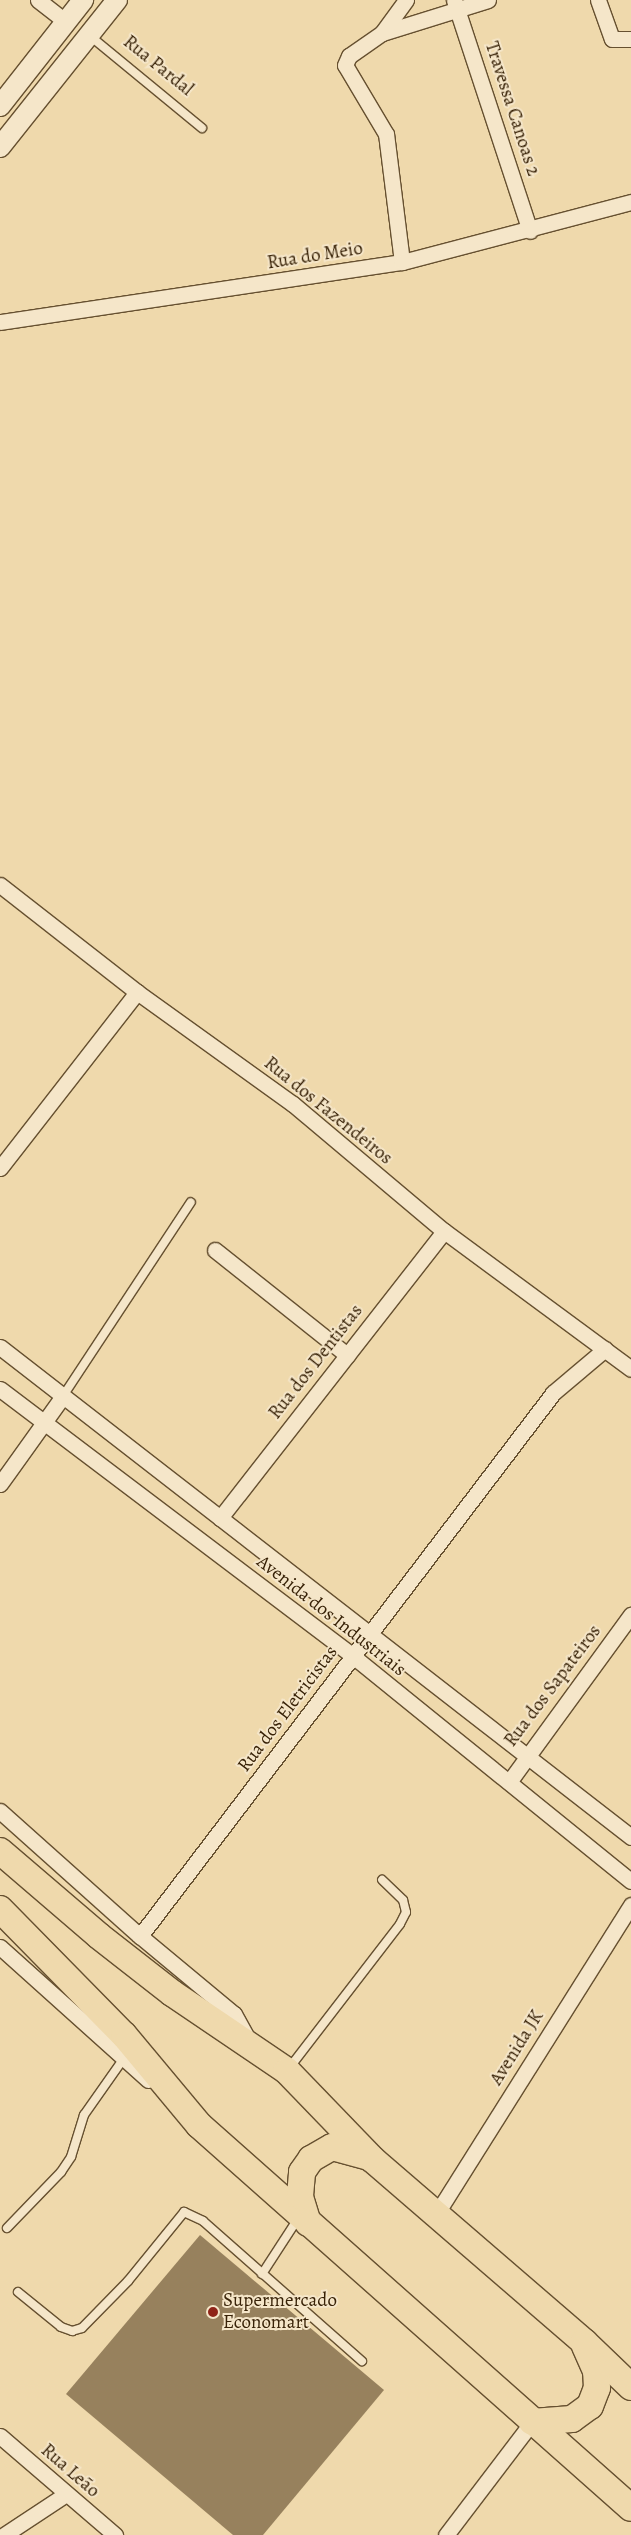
<!DOCTYPE html>
<meta charset="utf-8">
<style>
body{margin:0}
#map{position:relative;width:631px;height:2535px;overflow:hidden;background:#efd9ac;font-family:Alegreya,serif}
div>[style]{position:absolute}
.building>*{inset:0;background:#97815d}
.roads{filter:drop-shadow(1px 0 #665030) drop-shadow(-1px 0 #665030) drop-shadow(0 1px #665030) drop-shadow(0 -1px #665030)}
.lane>*{height:8px;margin:-4px;padding:0 4px;transform-origin:4px;border-radius:4px;background:#f5e6c9}
.street>*{height:15px;margin:-7.5px;padding:0 7.5px;transform-origin:7.5px;border-radius:7.5px;background:#f5e6c9}
.secondary>*{height:20px;margin:-10px;padding:0 10px;transform-origin:10px;border-radius:10px;background:#f5e6c9}
.highway>*{height:26px;margin:-13px;padding:0 13px;transform-origin:13px;border-radius:13px;background:#efd9ac}
.dots>*{width:14px;height:14px;translate:-50% -50%;box-sizing:border-box;border:2px solid #f5e6c9;border-radius:50%}
span{translate:-50% -50%;white-space:nowrap;text-align:center;line-height:1.15;-webkit-text-stroke:4px #f5e6c9;paint-order:stroke}
.street-label{font-size:19px;color:#382207}
.poi-label{font-size:19px;color:#382207}
.left{translate:0 -50%;text-align:left}
</style>
<div id="map">
<div class="building">
<i style="clip-path:polygon(200px 2235px,384px 2390px,263px 2535px,233px 2535px,66px 2394px)"></i>
</div>
<div class="roads">
<div class="lane">
<i style="left:90px;top:36px;width:145px;rotate:39.4deg"></i>
<i style="left:63px;top:1396px;width:232px;rotate:-56.6deg"></i>
<i style="left:290px;top:2067px;width:180px;rotate:-52.4deg"></i>
<i style="left:400px;top:1924px;width:13px;rotate:-63deg"></i>
<i style="left:406px;top:1912px;width:12px;rotate:-104deg"></i>
<i style="left:403px;top:1900px;width:29px;rotate:-136deg"></i>
<i style="left:7px;top:2228px;width:78px;rotate:-46deg"></i>
<i style="left:61px;top:2172px;width:18px;rotate:-56deg"></i>
<i style="left:71px;top:2157px;width:44px;rotate:-72.8deg"></i>
<i style="left:84px;top:2115px;width:70px;rotate:-54.9deg"></i>
<i style="left:262px;top:2274px;width:68px;rotate:-57deg"></i>
<i style="left:18px;top:2292px;width:55px;rotate:39.1deg"></i>
<i style="left:61px;top:2327px;width:12px;rotate:20deg"></i>
<i style="left:72px;top:2331px;width:10px;rotate:-17deg"></i>
<i style="left:82px;top:2328px;width:66px;rotate:-45.6deg"></i>
<i style="left:128px;top:2281px;width:89px;rotate:-50.9deg"></i>
<i style="left:184px;top:2212px;width:21px;rotate:25deg"></i>
<i style="left:203px;top:2221px;width:212px;rotate:41.4deg"></i>
</div>
<div class="street">
<i style="left:38px;top:0;width:36px;rotate:38deg"></i>
<i style="left:454px;top:0;width:243px;rotate:71.8deg"></i>
<i style="left:598px;top:0;width:41px;rotate:70.3deg"></i>
<i style="left:612px;top:39px;width:19px"></i>
<i style="left:382px;top:33px;width:111px;rotate:-17.3deg"></i>
<i style="left:402px;top:262px;width:129px;rotate:-97.1deg"></i>
<i style="left:386px;top:134px;width:80px;rotate:-120.7deg"></i>
<i style="left:345px;top:65px;width:10px;rotate:-66deg"></i>
<i style="left:349px;top:56px;width:40px;rotate:-34.9deg"></i>
<i style="left:382px;top:33px;width:41px;rotate:-54deg"></i>
<i style="left:0;top:322px;width:406px;rotate:-8.5deg"></i>
<i style="left:402px;top:262px;width:237px;rotate:-14.7deg"></i>
<i style="left:0;top:885px;width:174px;rotate:38deg"></i>
<i style="left:137px;top:992px;width:192px;rotate:35.7deg"></i>
<i style="left:293px;top:1104px;width:197px;rotate:40.1deg"></i>
<i style="left:444px;top:1231px;width:232px;rotate:36.4deg"></i>
<i style="left:0;top:1168px;width:223px;rotate:-52.1deg"></i>
<i style="left:215px;top:1250px;width:169px;rotate:38.5deg"></i>
<i style="left:0;top:1347px;width:799px;rotate:37.83deg"></i>
<i style="left:0;top:1389px;width:444px;rotate:37.1deg"></i>
<i style="left:354px;top:1657px;width:356px;rotate:39deg"></i>
<i style="left:0;top:1484px;width:108px;rotate:-54.4deg"></i>
<i style="left:220px;top:1518px;width:364px;rotate:-52deg"></i>
<i style="left:509px;top:1782px;width:207px;rotate:-53.9deg"></i>
<i style="left:0;top:1811px;width:188px;rotate:41.8deg"></i>
<i style="left:140px;top:1936px;width:122px;rotate:39.7deg"></i>
<i style="left:234px;top:2014px;width:29px;rotate:61deg"></i>
<i style="left:140px;top:1936px;width:682px;rotate:-52.74deg"></i>
<i style="left:553px;top:1393px;width:68px;rotate:-40.2deg"></i>
<i style="left:0;top:1947px;width:199px;rotate:41.9deg"></i>
<i style="left:437px;top:2213px;width:364px;rotate:-57.8deg"></i>
<i style="left:0;top:2436px;width:152px;rotate:40.7deg"></i>
<i style="left:4px;top:2535px;width:74px;rotate:-33.5deg"></i>
<i style="left:446px;top:2535px;width:142px;rotate:-52.7deg"></i>
</div>
<div class="secondary">
<i style="left:0;top:106px;width:135px;rotate:-51.9deg"></i>
<i style="left:0;top:147px;width:188px;rotate:-51.5deg"></i>
</div>
<div class="highway">
<i style="left:0;top:1851px;width:130px;rotate:40.6deg"></i>
<i style="left:99px;top:1936px;width:93px;rotate:38deg"></i>
<i style="left:172px;top:1993px;width:139px;rotate:34.1deg"></i>
<i style="left:287px;top:2071px;width:122px;rotate:46deg"></i>
<i style="left:372px;top:2159px;width:280px;rotate:40.8deg"></i>
<i style="left:584px;top:2342px;width:65px;rotate:43.8deg"></i>
<i style="left:0;top:1909px;width:177px;rotate:45.5deg"></i>
<i style="left:124px;top:2035px;width:117px;rotate:50.2deg"></i>
<i style="left:199px;top:2125px;width:577px;rotate:41.56deg"></i>
<i style="left:308px;top:2223px;width:28px;rotate:-107deg"></i>
<i style="left:300px;top:2196px;width:24px;rotate:-85deg"></i>
<i style="left:302px;top:2172px;width:16px;rotate:-55deg"></i>
<i style="left:311px;top:2159px;width:24px;rotate:-30deg"></i>
<i style="left:332px;top:2147px;width:38px;rotate:15deg"></i>
<i style="left:532px;top:2422px;width:40px;rotate:-4.3deg"></i>
<i style="left:572px;top:2419px;width:22px;rotate:-36deg"></i>
<i style="left:590px;top:2406px;width:19px;rotate:-69deg"></i>
<i style="left:597px;top:2388px;width:17px;rotate:-93deg"></i>
<i style="left:596px;top:2371px;width:27px;rotate:-114deg"></i>
</div>
</div>
<div class="dots">
<i style="left:213px;top:2312px;background:#8f2418"></i>
</div>
<div class="street-label">
<span style="left:158px;top:66px;rotate:39deg">Rua Pardal</span>
<span style="left:512px;top:109px;rotate:72deg">Travessa Canoas 2</span>
<span style="left:315px;top:256px;rotate:-9deg">Rua do Meio</span>
<span style="left:328px;top:1111px;rotate:39deg">Rua dos Fazendeiros</span>
<span style="left:316px;top:1362px;rotate:-52deg">Rua dos Dentistas</span>
<span style="left:331px;top:1616px;rotate:38deg">Avenida dos Industriais</span>
<span style="left:553px;top:1686px;rotate:-53deg">Rua dos Sapateiros</span>
<span style="left:288px;top:1709px;rotate:-53deg">Rua dos Eletricistas</span>
<span style="left:517px;top:2048px;rotate:-58deg">Avenida JK</span>
<span style="left:70px;top:2471px;rotate:41deg">Rua Leão</span>
</div>
<div class="poi-label">
<span class="left" style="left:223px;top:2312px">Supermercado<br>Economart</span>
</div>
</div>
